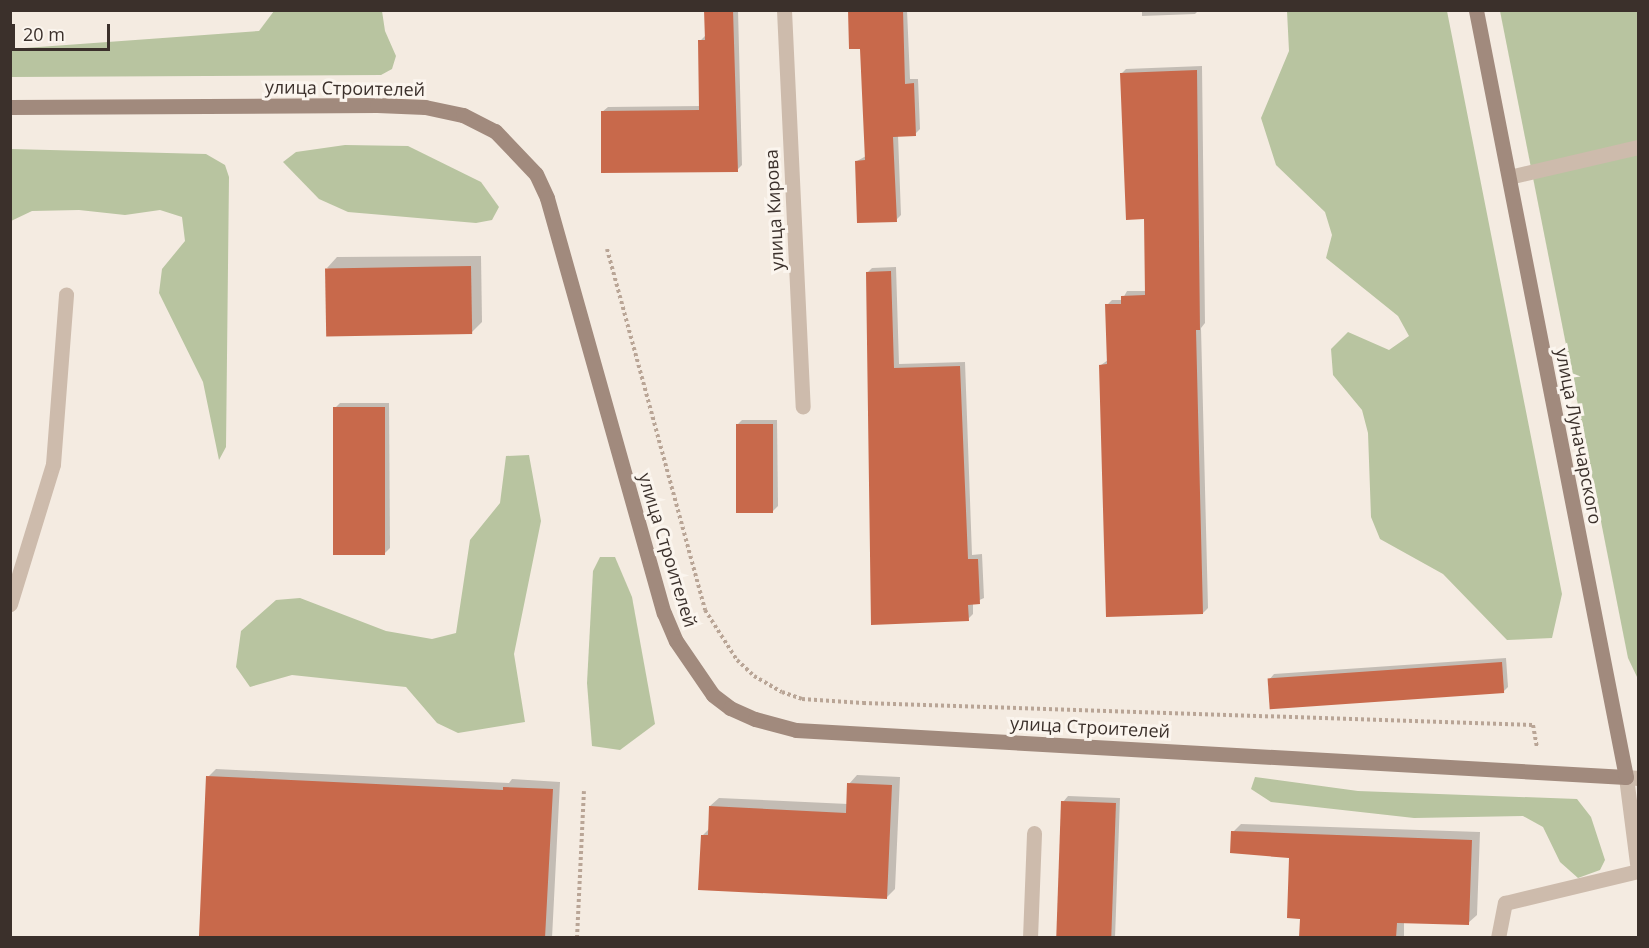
<!DOCTYPE html>
<meta charset="utf-8">
<style>
body{margin:0}
#map{position:relative;width:1649px;height:948px;overflow:hidden;background:#f4ebe1;font-family:"Open Sans",sans-serif}
div>[style]{position:absolute}
.green>*{inset:0;background:#b8c4a0}
.shadow>*{inset:0;background:#0003}
.building>*{inset:0;background:#c8694b;transform-origin:0 0}
.path>*{height:4px;margin-top:-2px;transform-origin:0;background:repeating-linear-gradient(90deg,#b9a596 0 3px,transparent 0 6px)}
.service>*{height:15px;margin:-7.5px;padding:0 7.5px;transform-origin:7.5px;border-radius:7.5px;background:#cdbbac}
.minor>*{height:15px;margin:-7.5px;padding:0 7.5px;transform-origin:7.5px;border-radius:7.5px;background:#cdbbac}
.secondary>*{height:15px;margin:-7.5px;padding:0 7.5px;transform-origin:7.5px;border-radius:7.5px;background:#a18a7d}
span{translate:-50% -50%;white-space:nowrap;text-align:center;line-height:1.15;-webkit-text-stroke:6px #fbf5ee;paint-order:stroke}
.street-label{font-size:18px;color:#3b302b}
.frame{position:absolute;inset:0;border:12px solid #3b302b;pointer-events:none}
.scale{position:absolute;left:12px;top:24px;width:98px;height:27px;box-sizing:border-box;border:3px solid #3b302b;border-top:0;padding-left:8px;font-size:18px;line-height:21px;white-space:nowrap;color:#3b302b;-webkit-text-stroke:4px #fbf5ee;paint-order:stroke}
</style>
<div id="map">
<div class="green">
<i style="clip-path:polygon(382px 11px,385px 31px,396px 56px,392px 69px,381px 75px,11px 77px,11px 49px,259px 31px,274px 11px)"></i>
<i style="clip-path:polygon(1287px 11px,1447px 11px,1562px 594px,1552px 638px,1507px 640px,1443px 574px,1380px 539px,1371px 517px,1368px 433px,1362px 410px,1333px 375px,1331px 349px,1348px 332px,1389px 350px,1409px 336px,1398px 316px,1326px 258px,1332px 235px,1325px 212px,1276px 165px,1261px 118px,1289px 51px)"></i>
<i style="clip-path:polygon(1500px 11px,1638px 11px,1638px 679px,1628px 658px)"></i>
<i style="clip-path:polygon(345px 145px,408px 146px,481px 182px,499px 207px,492px 220px,476px 223px,348px 212px,319px 199px,283px 162px,296px 152px)"></i>
<i style="clip-path:polygon(11px 149px,206px 154px,225px 165px,229px 177px,226px 447px,219px 460px,203px 382px,159px 293px,162px 269px,185px 241px,182px 217px,160px 210px,125px 215px,79px 210px,32px 211px,11px 221px)"></i>
<i style="clip-path:polygon(529px 455px,541px 521px,514px 654px,525px 722px,458px 733px,437px 723px,406px 687px,292px 675px,250px 687px,236px 667px,241px 631px,276px 600px,300px 598px,386px 631px,432px 639px,456px 633px,470px 540px,500px 503px,506px 456px)"></i>
<i style="clip-path:polygon(600px 557px,615px 557px,632px 597px,655px 724px,620px 750px,592px 746px,587px 683px,593px 571px)"></i>
<i style="clip-path:polygon(1255px 777px,1358px 791px,1577px 799px,1591px 817px,1605px 860px,1600px 870px,1578px 878px,1560px 862px,1543px 827px,1523px 816px,1414px 818px,1271px 802px,1251px 789px)"></i>
</div>
<div class="shadow">
<i style="clip-path:polygon(706px 10px,738px 10px,742px 165px,737px 170px,602px 112px,608px 107px,701px 106px,700px 41px,705px 36px)"></i>
<i style="clip-path:polygon(849px 10px,907px 10px,910px 79px,918px 79px,920px 129px,915px 134px,898px 135px,901px 215px,896px 220px,857px 161px,866px 156px,861px 47px)"></i>
<i style="clip-path:polygon(1142px 10px,1199px 10px,1195px 14px,1142px 16px)"></i>
<i style="clip-path:polygon(1202px 66px,1205px 323px,1201px 328px,1208px 608px,1203px 613px,1101px 365px,1108px 360px,1107px 305px,1112px 300px,1122px 300px,1127px 291px,1147px 291px,1145px 218px,1121px 74px,1126px 69px)"></i>
<i style="clip-path:polygon(481px 256px,482px 322px,471px 333px,327px 268px,337px 257px)"></i>
<i style="clip-path:polygon(896px 267px,899px 364px,965px 362px,972px 555px,982px 554px,984px 598px,973px 603px,973px 614px,968px 619px,872px 623px,867px 273px,872px 268px)"></i>
<i style="clip-path:polygon(340px 403px,389px 403px,390px 548px,385px 553px,335px 408px)"></i>
<i style="clip-path:polygon(742px 420px,777px 420px,778px 506px,773px 511px,737px 425px)"></i>
<i style="clip-path:polygon(1506px 658px,1508px 687px,1503px 692px,1269px 680px,1274px 674px)"></i>
<i style="clip-path:polygon(216px 769px,509px 783px,512px 779px,560px 782px,552px 938px,200px 935px,208px 777px)"></i>
<i style="clip-path:polygon(857px 775px,900px 777px,895px 889px,886px 898px,702px 836px,709px 829px,710px 806px,719px 798px,848px 804px,849px 784px)"></i>
<i style="clip-path:polygon(1068px 796px,1120px 798px,1115px 938px,1058px 938px,1063px 802px)"></i>
<i style="clip-path:polygon(1241px 824px,1480px 832px,1477px 915px,1468px 923px,1404px 921px,1404px 938px,1300px 938px,1301px 918px,1291px 856px,1233px 832px)"></i>
</div>
<div class="building">
<i style="clip-path:polygon(704px 10px,733px 10px,738px 172px,601px 173px,601px 111px,699px 110px,698px 40px,705px 40px)"></i>
<i style="clip-path:polygon(848px 10px,903px 10px,905px 84px,914px 83px,916px 136px,893px 137px,897px 222px,857px 223px,855px 161px,865px 160px,860px 49px,849px 49px)"></i>
<i style="clip-path:polygon(1197px 70px,1200px 330px,1196px 330px,1203px 614px,1106px 617px,1099px 365px,1107px 364px,1105px 304px,1121px 304px,1121px 296px,1145px 295px,1144px 219px,1126px 220px,1120px 73px)"></i>
<i style="left:471px;top:266px;width:68px;height:146px;rotate:89deg"></i>
<i style="clip-path:polygon(891px 271px,894px 368px,960px 366px,968px 559px,978px 559px,980px 604px,968px 605px,969px 621px,871px 625px,866px 272px)"></i>
<i style="left:385px;top:407px;width:148px;height:52px;rotate:90deg"></i>
<i style="left:736px;top:424px;width:37px;height:89px"></i>
<i style="left:1502px;top:662px;width:31px;height:235px;rotate:86deg"></i>
<i style="clip-path:polygon(206px 776px,503px 790px,503px 787px,553px 789px,545px 938px,199px 936px)"></i>
<i style="clip-path:polygon(847px 783px,892px 785px,887px 899px,698px 890px,701px 835px,708px 835px,709px 806px,846px 813px)"></i>
<i style="left:1061px;top:801px;width:55px;height:137px;rotate:2deg"></i>
<i style="clip-path:polygon(1231px 831px,1472px 840px,1469px 925px,1397px 923px,1396px 938px,1299px 938px,1300px 919px,1287px 918px,1289px 858px,1230px 853px)"></i>
</div>
<div class="path">
<i style="left:607px;top:249px;width:374px;rotate:74.8deg"></i>
<i style="left:705px;top:610px;width:59px;rotate:57.4deg"></i>
<i style="left:737px;top:660px;width:23px;rotate:43deg"></i>
<i style="left:754px;top:676px;width:32px;rotate:30deg"></i>
<i style="left:782px;top:692px;width:21px;rotate:19deg"></i>
<i style="left:802px;top:699px;width:61px;rotate:3.8deg"></i>
<i style="left:863px;top:703px;width:670px;rotate:1.88deg"></i>
<i style="left:1533px;top:725px;width:23px;rotate:80deg"></i>
<i style="left:577px;top:938px;width:147px;rotate:-87.3deg"></i>
</div>
<div class="service">
<i style="left:1509px;top:177px;width:132px;rotate:-13.1deg"></i>
<i style="left:10px;top:604px;width:146px;rotate:-72.9deg"></i>
<i style="left:53px;top:464px;width:170px;rotate:-85.6deg"></i>
<i style="left:1030px;top:938px;width:105px;rotate:-87.8deg"></i>
<i style="left:1498px;top:938px;width:36px;rotate:-79deg"></i>
<i style="left:1505px;top:903px;width:137px;rotate:-13.5deg"></i>
</div>
<div class="minor">
<i style="left:784px;top:10px;width:397px;rotate:87.3deg"></i>
<i style="left:1638px;top:778px;width:12px;rotate:-175deg"></i>
<i style="left:1626px;top:777px;width:95px;rotate:82.7deg"></i>
</div>
<div class="secondary">
<i style="left:10px;top:107px;width:367px;rotate:-0.3deg"></i>
<i style="left:377px;top:105px;width:48px;rotate:2.4deg"></i>
<i style="left:425px;top:107px;width:39px;rotate:12deg"></i>
<i style="left:463px;top:115px;width:36px;rotate:27deg"></i>
<i style="left:495px;top:131px;width:59px;rotate:46.4deg"></i>
<i style="left:536px;top:174px;width:26px;rotate:65deg"></i>
<i style="left:547px;top:198px;width:431px;rotate:74.3deg"></i>
<i style="left:664px;top:613px;width:30px;rotate:67deg"></i>
<i style="left:676px;top:641px;width:65px;rotate:55.6deg"></i>
<i style="left:713px;top:695px;width:21px;rotate:37deg"></i>
<i style="left:730px;top:708px;width:27px;rotate:24deg"></i>
<i style="left:755px;top:719px;width:42px;rotate:15deg"></i>
<i style="left:796px;top:730px;width:831px;rotate:3.24deg"></i>
<i style="left:1626px;top:777px;width:782px;rotate:-101.07deg"></i>
</div>
<div class="street-label">
<span style="left:345px;top:88px;rotate:1deg">улица Строителей</span>
<span style="left:774px;top:210px;rotate:-93deg">улица Кирова</span>
<span style="left:1579px;top:436px;rotate:79deg">улица Луначарского</span>
<span style="left:668px;top:550px;rotate:73deg">улица Строителей</span>
<span style="left:1090px;top:727px;rotate:3deg">улица Строителей</span>
</div>
<div class="frame"></div>
<div class="scale">20 m</div>
</div>
